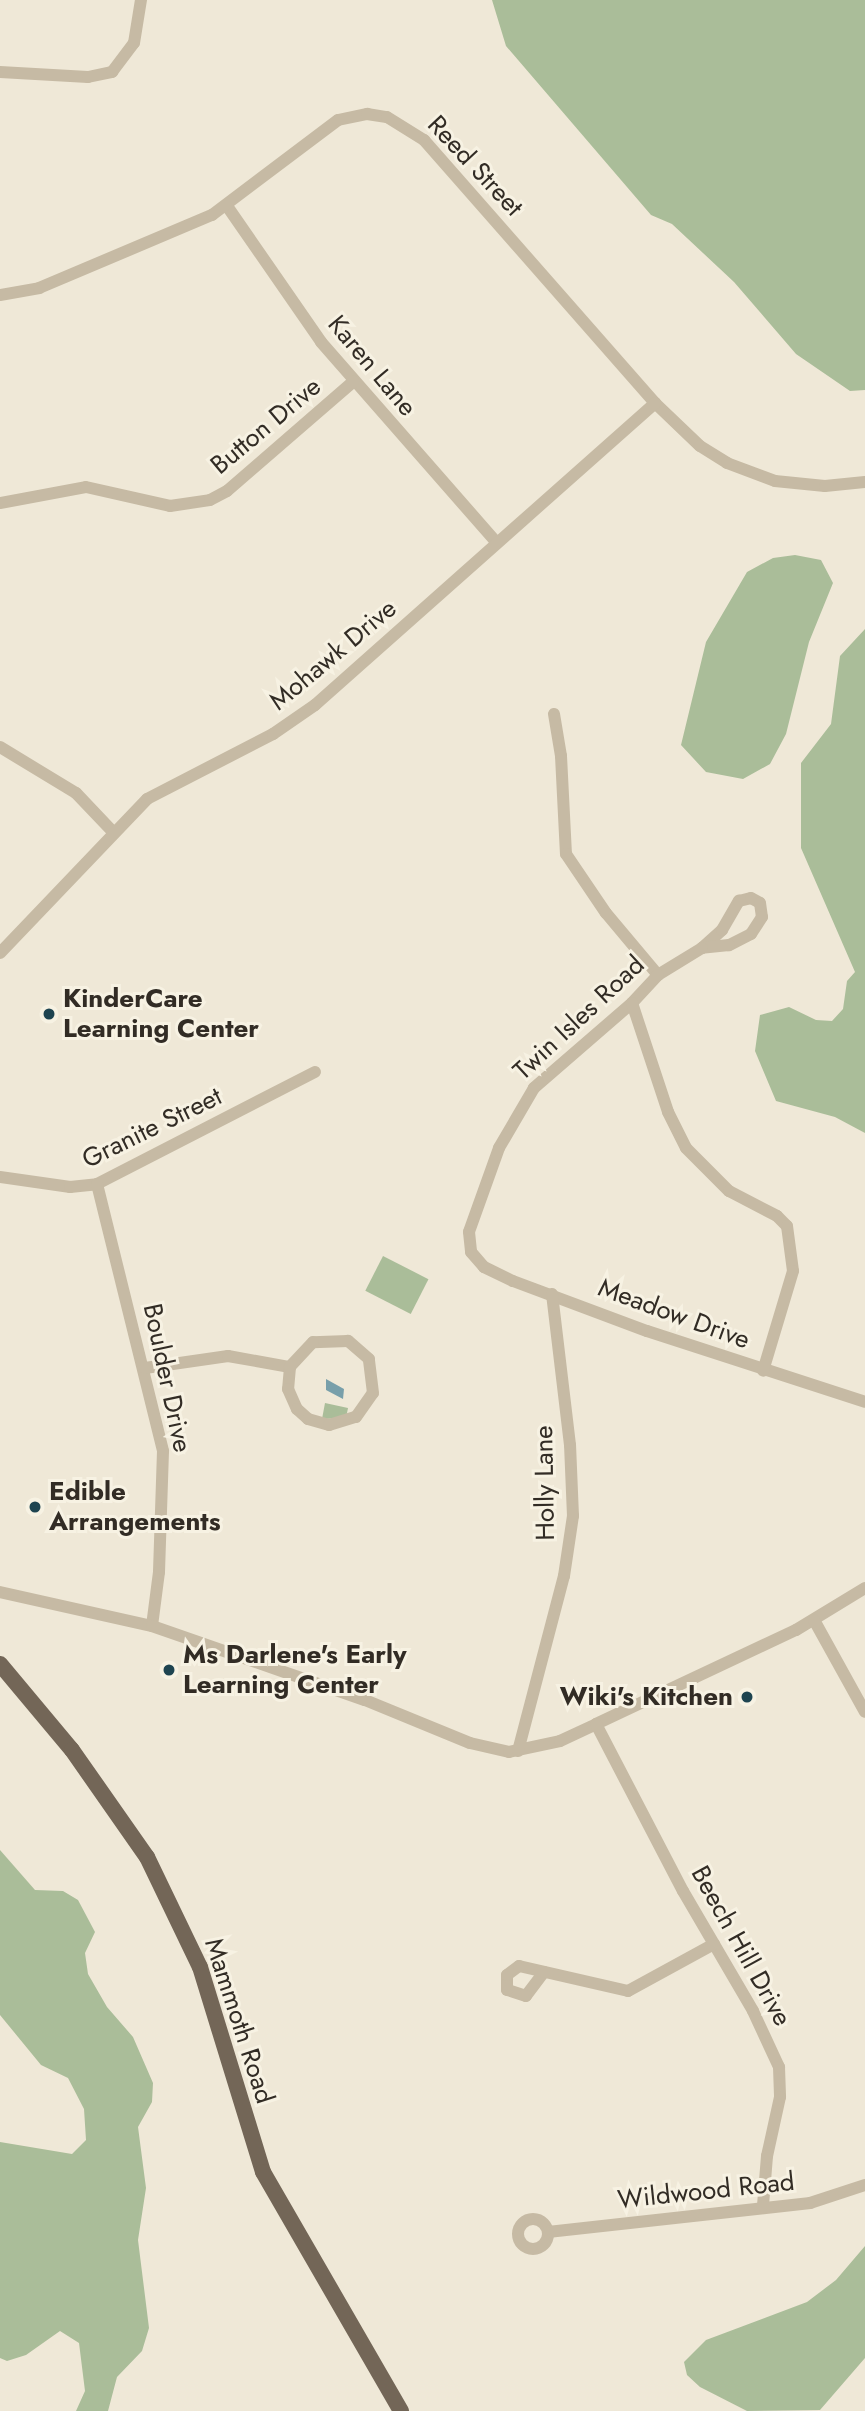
<!DOCTYPE html>
<style>
body{margin:0}
#map{position:relative;width:865px;height:2411px;overflow:hidden;background:#efe8d7;font-family:Jost,sans-serif}
div>[style]{position:absolute}
.green>*{inset:0;background:#aabd99;transform-origin:0 0}
.water>*{inset:0;background:#789faa}
.minor>*{height:12px;margin:-6px;padding:0 6px;transform-origin:6px;border-radius:6px;background:#c6baa4}
.minor>.ring{margin:-6px;padding:0;box-sizing:content-box;background:none;border:12px solid #c6baa4;border-radius:50%}
.major>*{height:16px;margin:-8px;padding:0 8px;transform-origin:8px;border-radius:8px;background:#736657}
.dots>*{width:19px;height:19px;translate:-50% -50%;box-sizing:border-box;border:4px solid #f7f2e3;border-radius:50%}
span{translate:-50% -50%;white-space:nowrap;text-align:center;line-height:1.15;-webkit-text-stroke:6px #f7f2e3;paint-order:stroke}
.street-label{font-size:26px;color:#322c25}
.poi-label{font-size:26px;color:#322c25;font-weight:700}
.left{translate:0 -50%;text-align:left}
.right{translate:-100% -50%;text-align:right}
</style>
<div id="map">
<div class="green">
<i style="clip-path:polygon(492px 0,865px 0,865px 390px,850px 391px,796px 354px,734px 282px,672px 224px,651px 215px,506px 46px)"></i>
<i style="clip-path:polygon(795px 555px,821px 560px,833px 583px,809px 642px,786px 734px,770px 764px,743px 779px,706px 772px,681px 745px,706px 642px,747px 572px,773px 558px)"></i>
<i style="clip-path:polygon(865px 629px,865px 1133px,835px 1117px,776px 1101px,755px 1051px,760px 1015px,789px 1007px,816px 1020px,832px 1021px,843px 1009px,847px 981px,855px 972px,801px 848px,801px 763px,831px 724px,840px 656px)"></i>
<i style="left:383px;top:1256px;width:51px;height:39px;rotate:27deg"></i>
<i style="clip-path:polygon(325px 1403px,348px 1408px,346px 1418px,322px 1419px)"></i>
<i style="clip-path:polygon(0 1850px,35px 1890px,63px 1891px,78px 1900px,95px 1932px,85px 1953px,88px 1974px,107px 2007px,133px 2037px,153px 2083px,152px 2102px,138px 2127px,146px 2188px,138px 2240px,149px 2328px,142px 2351px,117px 2377px,108px 2411px,76px 2411px,85px 2391px,79px 2343px,60px 2331px,26px 2355px,7px 2361px,0 2358px,0 2142px,72px 2154px,86px 2140px,84px 2109px,68px 2078px,41px 2065px,0 2015px)"></i>
<i style="clip-path:polygon(865px 2246px,865px 2358px,820px 2410px,747px 2411px,700px 2387px,687px 2375px,684px 2362px,706px 2340px,807px 2302px,836px 2280px)"></i>
</div>
<div class="water">
<i style="clip-path:polygon(326px 1379px,344px 1389px,343px 1399px,326px 1390px)"></i>
</div>
<div class="minor">
<i style="left:0;top:72px;width:88px;rotate:3.3deg"></i>
<i style="left:88px;top:77px;width:25px;rotate:-12deg"></i>
<i style="left:112px;top:72px;width:36px;rotate:-53deg"></i>
<i style="left:134px;top:43px;width:44px;rotate:-80.8deg"></i>
<i style="left:227px;top:206px;width:165px;rotate:55.3deg"></i>
<i style="left:321px;top:342px;width:267px;rotate:48.8deg"></i>
<i style="left:0;top:295px;width:40px;rotate:-10deg"></i>
<i style="left:39px;top:288px;width:188px;rotate:-22.9deg"></i>
<i style="left:212px;top:215px;width:158px;rotate:-37deg"></i>
<i style="left:338px;top:120px;width:30px;rotate:-12deg"></i>
<i style="left:367px;top:114px;width:20px;rotate:9deg"></i>
<i style="left:387px;top:117px;width:44px;rotate:31.9deg"></i>
<i style="left:424px;top:140px;width:350px;rotate:48.7deg"></i>
<i style="left:655px;top:403px;width:62px;rotate:43.7deg"></i>
<i style="left:700px;top:446px;width:32px;rotate:32deg"></i>
<i style="left:727px;top:463px;width:51px;rotate:20.6deg"></i>
<i style="left:775px;top:481px;width:50px;rotate:5.7deg"></i>
<i style="left:825px;top:486px;width:40px;rotate:-5.7deg"></i>
<i style="left:0;top:503px;width:87px;rotate:-10.5deg"></i>
<i style="left:86px;top:487px;width:86px;rotate:12.7deg"></i>
<i style="left:170px;top:506px;width:40px;rotate:-8.5deg"></i>
<i style="left:210px;top:500px;width:19px;rotate:-28deg"></i>
<i style="left:227px;top:491px;width:167px;rotate:-40.9deg"></i>
<i style="left:554px;top:714px;width:43px;rotate:80.5deg"></i>
<i style="left:561px;top:756px;width:98px;rotate:87.1deg"></i>
<i style="left:566px;top:854px;width:71px;rotate:55.9deg"></i>
<i style="left:606px;top:913px;width:81px;rotate:50deg"></i>
<i style="left:0;top:747px;width:89px;rotate:31.2deg"></i>
<i style="left:76px;top:793px;width:54px;rotate:46.5deg"></i>
<i style="left:702px;top:948px;width:27px;rotate:-42deg"></i>
<i style="left:722px;top:930px;width:34px;rotate:-60deg"></i>
<i style="left:739px;top:901px;width:12px;rotate:-14deg"></i>
<i style="left:751px;top:898px;width:10px;rotate:29deg"></i>
<i style="left:760px;top:903px;width:14px;rotate:82deg"></i>
<i style="left:762px;top:917px;width:20px;rotate:123deg"></i>
<i style="left:751px;top:934px;width:25px;rotate:153deg"></i>
<i style="left:729px;top:945px;width:27px;rotate:174deg"></i>
<i style="left:702px;top:948px;width:52px;rotate:148.5deg"></i>
<i style="left:658px;top:975px;width:38px;rotate:133deg"></i>
<i style="left:632px;top:1003px;width:130px;rotate:139.1deg"></i>
<i style="left:534px;top:1088px;width:69px;rotate:120.3deg"></i>
<i style="left:499px;top:1148px;width:89px;rotate:109.7deg"></i>
<i style="left:469px;top:1232px;width:20px;rotate:84deg"></i>
<i style="left:471px;top:1252px;width:20px;rotate:49deg"></i>
<i style="left:484px;top:1267px;width:32px;rotate:26deg"></i>
<i style="left:513px;top:1281px;width:143px;rotate:20.5deg"></i>
<i style="left:647px;top:1331px;width:229px;rotate:18deg"></i>
<i style="left:0;top:953px;width:213px;rotate:-46.3deg"></i>
<i style="left:147px;top:799px;width:142px;rotate:-27.3deg"></i>
<i style="left:273px;top:734px;width:51px;rotate:-34.6deg"></i>
<i style="left:315px;top:705px;width:455px;rotate:-41.6deg"></i>
<i style="left:632px;top:1003px;width:115px;rotate:71.7deg"></i>
<i style="left:668px;top:1112px;width:40px;rotate:63.4deg"></i>
<i style="left:686px;top:1148px;width:61px;rotate:45deg"></i>
<i style="left:729px;top:1191px;width:54px;rotate:27.5deg"></i>
<i style="left:777px;top:1216px;width:14px;rotate:45deg"></i>
<i style="left:787px;top:1226px;width:45px;rotate:82.4deg"></i>
<i style="left:793px;top:1271px;width:104px;rotate:106.7deg"></i>
<i style="left:0;top:1177px;width:71px;rotate:8.1deg"></i>
<i style="left:70px;top:1187px;width:27px;rotate:-6deg"></i>
<i style="left:97px;top:1184px;width:245px;rotate:-27.2deg"></i>
<i style="left:97px;top:1184px;width:275px;rotate:76.1deg"></i>
<i style="left:163px;top:1451px;width:121px;rotate:91.9deg"></i>
<i style="left:159px;top:1572px;width:54px;rotate:97.4deg"></i>
<i style="left:145px;top:1368px;width:84px;rotate:-8.2deg"></i>
<i style="left:228px;top:1356px;width:63px;rotate:10.1deg"></i>
<i style="left:290px;top:1367px;width:22px;rotate:95deg"></i>
<i style="left:288px;top:1389px;width:22px;rotate:66deg"></i>
<i style="left:297px;top:1409px;width:15px;rotate:42deg"></i>
<i style="left:308px;top:1419px;width:22px;rotate:16deg"></i>
<i style="left:329px;top:1425px;width:28px;rotate:-17deg"></i>
<i style="left:356px;top:1417px;width:29px;rotate:-55deg"></i>
<i style="left:373px;top:1393px;width:34px;rotate:-97deg"></i>
<i style="left:369px;top:1359px;width:28px;rotate:-139deg"></i>
<i style="left:348px;top:1341px;width:35px;rotate:178deg"></i>
<i style="left:313px;top:1342px;width:34px;rotate:133deg"></i>
<i style="left:0;top:1592px;width:156px;rotate:12.6deg"></i>
<i style="left:152px;top:1626px;width:225px;rotate:19.2deg"></i>
<i style="left:365px;top:1700px;width:113px;rotate:22.3deg"></i>
<i style="left:470px;top:1743px;width:40px;rotate:13deg"></i>
<i style="left:509px;top:1752px;width:52px;rotate:-12.2deg"></i>
<i style="left:560px;top:1741px;width:40px;rotate:-25deg"></i>
<i style="left:596px;top:1724px;width:221px;rotate:-25.2deg"></i>
<i style="left:796px;top:1630px;width:81px;rotate:-31.3deg"></i>
<i style="left:814px;top:1620px;width:105px;rotate:61deg"></i>
<i style="left:596px;top:1724px;width:188px;rotate:62.5deg"></i>
<i style="left:683px;top:1891px;width:139px;rotate:59.7deg"></i>
<i style="left:753px;top:2011px;width:62px;rotate:65.1deg"></i>
<i style="left:779px;top:2067px;width:30px;rotate:88deg"></i>
<i style="left:780px;top:2097px;width:60px;rotate:102.4deg"></i>
<i style="left:767px;top:2156px;width:50px;rotate:94.6deg"></i>
<i style="left:518px;top:1751px;width:181px;rotate:-75.3deg"></i>
<i style="left:564px;top:1576px;width:61px;rotate:-81.5deg"></i>
<i style="left:573px;top:1516px;width:71px;rotate:-92.4deg"></i>
<i style="left:570px;top:1445px;width:152px;rotate:-96.8deg"></i>
<i style="left:544px;top:1972px;width:30px;rotate:127deg"></i>
<i style="left:526px;top:1996px;width:20px;rotate:-162deg"></i>
<i style="left:507px;top:1990px;width:15px;rotate:-90deg"></i>
<i style="left:507px;top:1975px;width:15px;rotate:-37deg"></i>
<i style="left:519px;top:1966px;width:112px;rotate:12.9deg"></i>
<i style="left:628px;top:1991px;width:98px;rotate:-28.7deg"></i>
<i class="ring" style="left:518px;top:2219px;width:18px;height:18px"></i>
<i style="left:548px;top:2232px;width:264px;rotate:-6.3deg"></i>
<i style="left:810px;top:2203px;width:58px;rotate:-18.1deg"></i>
</div>
<div class="major">
<i style="left:0;top:1664px;width:112px;rotate:50.1deg"></i>
<i style="left:72px;top:1750px;width:131px;rotate:55deg"></i>
<i style="left:147px;top:1857px;width:122px;rotate:64.3deg"></i>
<i style="left:200px;top:1967px;width:214px;rotate:72.9deg"></i>
<i style="left:263px;top:2172px;width:276px;rotate:60deg"></i>
</div>
<div class="dots">
<i style="left:49px;top:1014px;background:#1e4450"></i>
<i style="left:35px;top:1507px;background:#1e4450"></i>
<i style="left:169px;top:1670px;background:#1e4450"></i>
<i style="left:747px;top:1697px;background:#1e4450"></i>
</div>
<div class="street-label">
<span style="left:475px;top:166px;rotate:47deg">Reed Street</span>
<span style="left:372px;top:366px;rotate:50deg">Karen Lane</span>
<span style="left:266px;top:426px;rotate:-40deg">Button Drive</span>
<span style="left:333px;top:655px;rotate:-40deg">Mohawk Drive</span>
<span style="left:579px;top:1018px;rotate:-43deg">Twin Isles Road</span>
<span style="left:152px;top:1128px;rotate:-26deg">Granite Street</span>
<span style="left:674px;top:1314px;rotate:20deg">Meadow Drive</span>
<span style="left:167px;top:1378px;rotate:78deg">Boulder Drive</span>
<span style="left:545px;top:1483px;rotate:-91deg">Holly Lane</span>
<span style="left:741px;top:1946px;rotate:61deg">Beech Hill Drive</span>
<span style="left:239px;top:2021px;rotate:72deg">Mammoth Road</span>
<span style="left:706px;top:2191px;rotate:-6deg">Wildwood Road</span>
</div>
<div class="poi-label">
<span class="left" style="left:63px;top:1014px">KinderCare<br>Learning Center</span>
<span class="left" style="left:49px;top:1507px">Edible<br>Arrangements</span>
<span class="left" style="left:183px;top:1670px">Ms Darlene's Early<br>Learning Center</span>
<span class="right" style="left:733px;top:1697px">Wiki's Kitchen</span>
</div>
</div>
